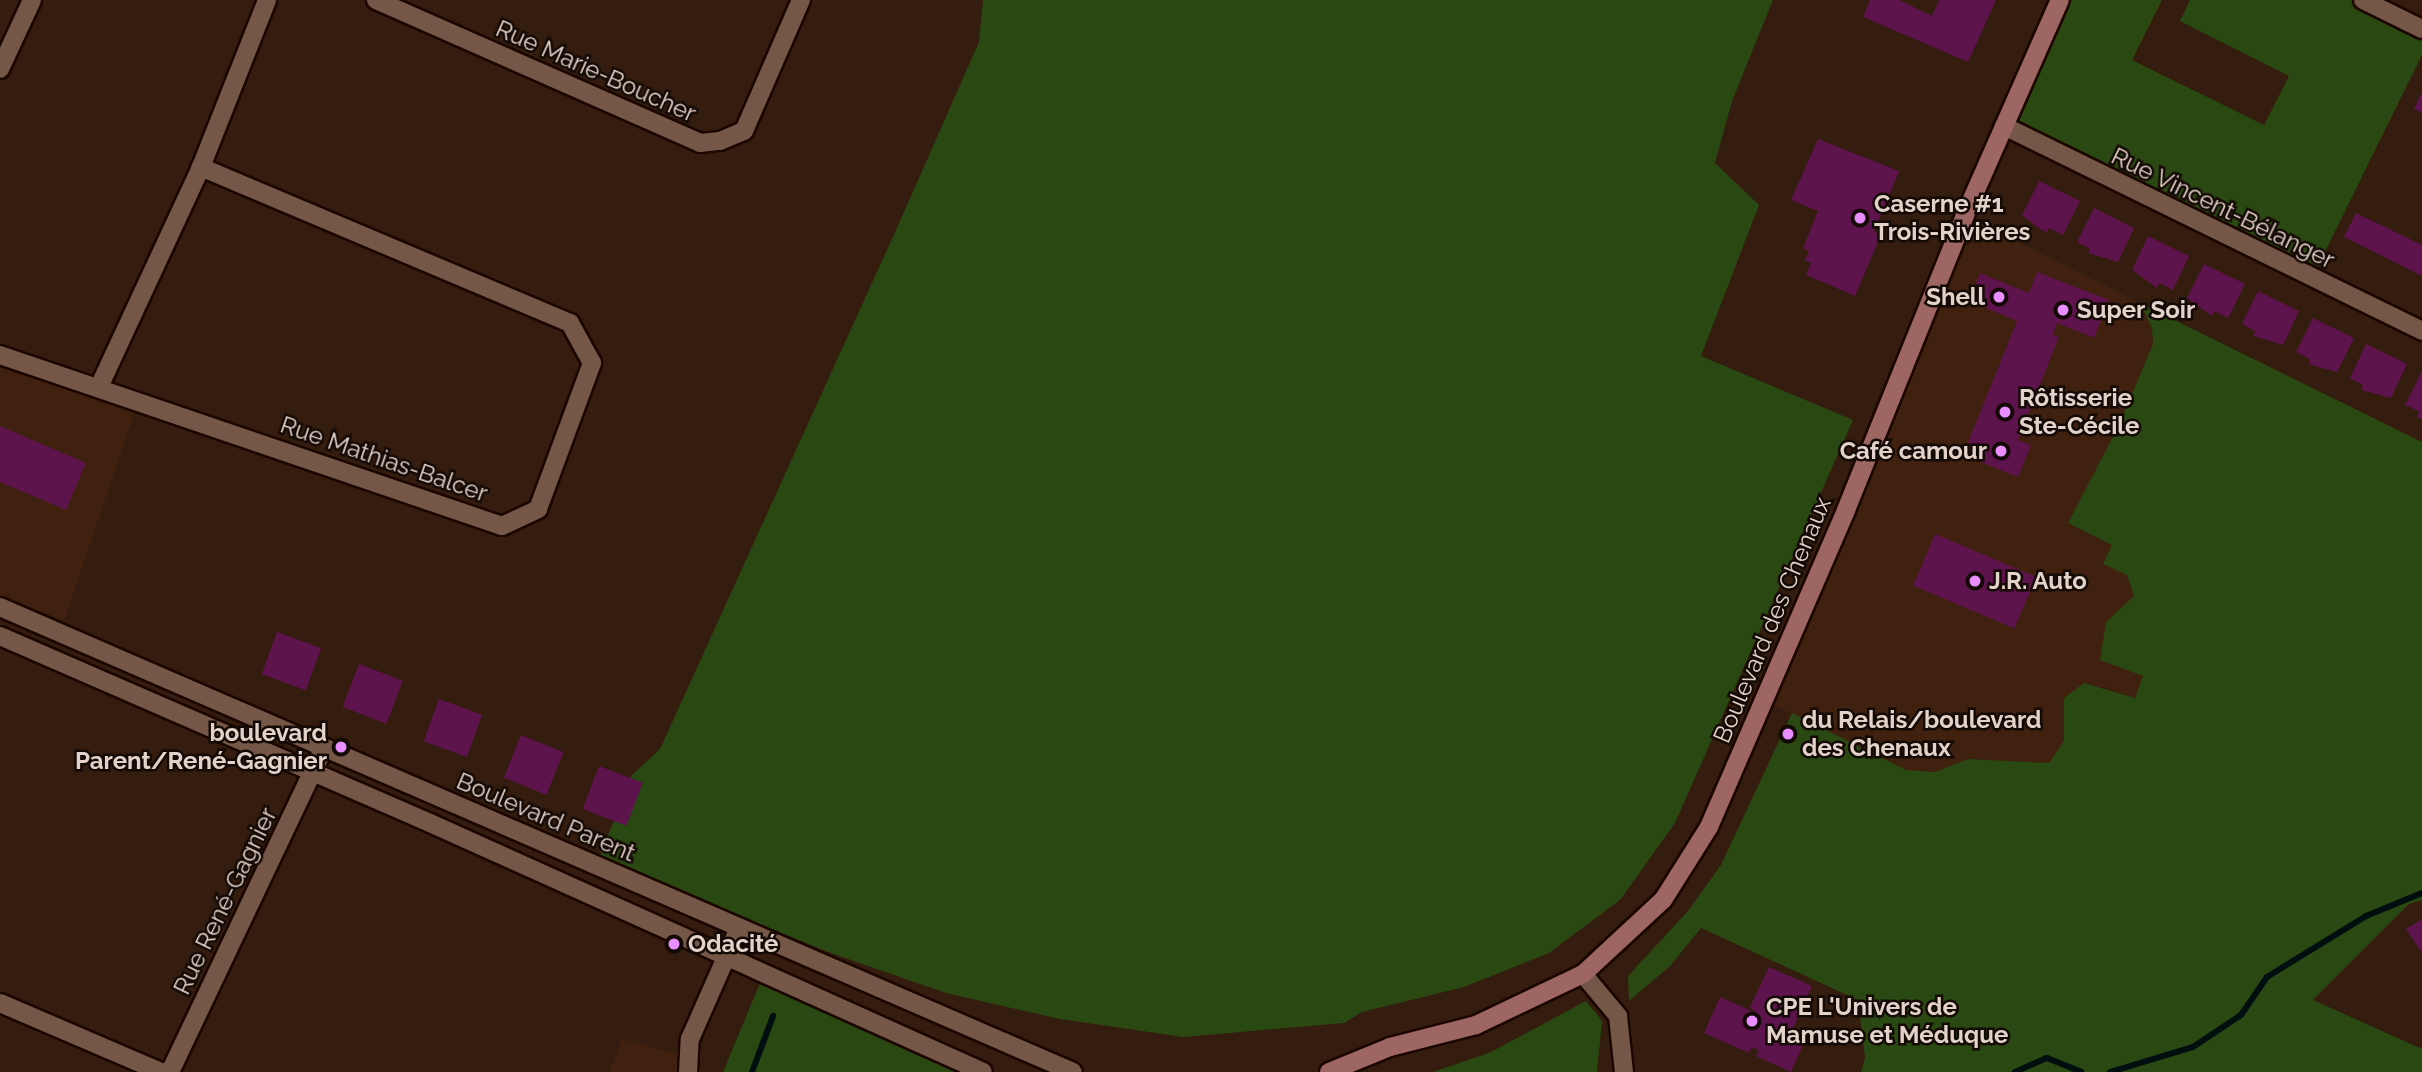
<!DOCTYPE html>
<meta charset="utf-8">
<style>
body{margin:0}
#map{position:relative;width:2422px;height:1072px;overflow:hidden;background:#341c0e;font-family:Raleway,sans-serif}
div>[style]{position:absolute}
.built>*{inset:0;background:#40210f}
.green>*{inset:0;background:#2a4812}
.stream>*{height:6px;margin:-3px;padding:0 3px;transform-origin:3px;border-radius:3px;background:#000e0f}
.building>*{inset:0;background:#5d134b;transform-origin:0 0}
.roads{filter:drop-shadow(2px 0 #1b0600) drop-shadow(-2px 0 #1b0600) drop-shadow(0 2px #1b0600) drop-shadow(0 -2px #1b0600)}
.minor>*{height:18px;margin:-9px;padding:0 9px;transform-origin:9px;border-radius:9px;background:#745747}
.tertiary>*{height:18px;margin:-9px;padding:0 9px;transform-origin:9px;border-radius:9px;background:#745747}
.secondary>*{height:18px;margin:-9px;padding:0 9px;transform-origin:9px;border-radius:9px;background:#9d6662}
.dots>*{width:19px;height:19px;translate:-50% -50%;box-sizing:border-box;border:4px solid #140a05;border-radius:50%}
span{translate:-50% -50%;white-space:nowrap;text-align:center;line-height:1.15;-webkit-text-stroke:5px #140a05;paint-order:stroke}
.street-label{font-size:24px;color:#e3d2c9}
.poi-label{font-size:24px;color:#e3d2c9;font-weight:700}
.left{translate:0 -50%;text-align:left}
.right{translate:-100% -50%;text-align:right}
</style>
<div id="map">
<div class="built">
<i style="clip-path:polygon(1965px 215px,2140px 303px,2152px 328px,2153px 344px,2118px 427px,2068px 523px,2112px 545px,2127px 575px,2134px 596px,2107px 622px,2143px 676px,2135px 698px,2104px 687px,2064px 698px,2064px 741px,2049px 763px,1968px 759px,1935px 772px,1906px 770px,1765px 701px)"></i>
<i style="clip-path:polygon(0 367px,135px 411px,64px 621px,0 595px)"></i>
<i style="clip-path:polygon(622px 1039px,689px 1057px,688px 1072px,609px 1072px)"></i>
</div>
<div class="green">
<i style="clip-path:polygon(983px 0,1773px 0,1732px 101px,1715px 163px,1759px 205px,1701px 356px,1853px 420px,1675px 823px,1620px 900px,1549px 953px,1464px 987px,1362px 1012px,1344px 1023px,1183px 1037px,1060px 1019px,946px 993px,828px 952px,599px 858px,632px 775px,660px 749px,896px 230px,979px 42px)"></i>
<i style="clip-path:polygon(2060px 0,2162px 0,2132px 60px,2264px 125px,2289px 76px,2180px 21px,2190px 0,2363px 0,2422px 29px,2422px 55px,2312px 278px,2004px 126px)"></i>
<i style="clip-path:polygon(2140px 303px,2422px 442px,2422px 900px,2409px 904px,2313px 1000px,2422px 1049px,2422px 1072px,1861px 1072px,1865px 1058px,1858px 1000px,1701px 928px,1670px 966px,1629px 1001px,1628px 976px,1688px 911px,1721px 865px,1792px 713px,1906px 770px,1935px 772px,1968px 759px,2049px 763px,2064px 741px,2064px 698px,2084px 683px,2135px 698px,2143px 676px,2100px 660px,2106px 622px,2134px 596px,2127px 575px,2103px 564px,2112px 545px,2068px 523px,2118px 427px,2153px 344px,2152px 328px)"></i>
<i style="clip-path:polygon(760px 983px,964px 1072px,723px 1072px)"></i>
<i style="clip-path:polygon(1586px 1001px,1602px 1021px,1597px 1072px,1433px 1072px,1489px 1053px)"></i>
</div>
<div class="stream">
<i style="left:752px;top:1072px;width:60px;rotate:-69.4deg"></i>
<i style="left:2015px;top:1072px;width:35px;rotate:-24deg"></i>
<i style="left:2047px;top:1058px;width:37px;rotate:22deg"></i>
<i style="left:2110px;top:1072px;width:87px;rotate:-16.8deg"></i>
<i style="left:2193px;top:1047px;width:58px;rotate:-33.7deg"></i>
<i style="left:2241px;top:1015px;width:46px;rotate:-55.6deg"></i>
<i style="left:2267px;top:977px;width:116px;rotate:-31.6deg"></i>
<i style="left:2366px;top:916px;width:61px;rotate:-22.3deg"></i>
</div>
<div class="building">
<i style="clip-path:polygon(1870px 0,1899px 0,1932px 16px,1939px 0,1996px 0,1968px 62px,1863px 17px)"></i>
<i style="clip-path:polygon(2422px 92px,2422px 113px,2414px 109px)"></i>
<i style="clip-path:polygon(1818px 139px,1899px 171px,1874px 232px,1881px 235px,1855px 296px,1806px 275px,1811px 263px,1805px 260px,1809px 251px,1803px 248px,1818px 211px,1791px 200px)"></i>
<i style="clip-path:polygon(2039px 181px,2080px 201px,2063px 235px,2049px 228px,2047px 233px,2040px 229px,2022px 215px)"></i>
<i style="clip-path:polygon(2094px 208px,2134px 228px,2118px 262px,2088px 253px,2090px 249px,2077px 242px)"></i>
<i style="clip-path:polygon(2356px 213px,2422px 245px,2422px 276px,2344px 237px)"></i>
<i style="clip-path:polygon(2148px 236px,2189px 256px,2173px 290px,2159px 283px,2157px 288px,2132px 270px)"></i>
<i style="clip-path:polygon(2204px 264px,2245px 284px,2228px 318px,2214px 311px,2212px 316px,2187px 298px)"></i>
<i style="clip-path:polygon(2037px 272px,2109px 300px,2094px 338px,2057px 323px,2053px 335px,2059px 337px,2018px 440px,2031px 445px,2018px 477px,1963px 455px,2017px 321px,1969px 301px,1980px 273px,2029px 293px)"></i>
<i style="clip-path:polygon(2258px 291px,2299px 311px,2283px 345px,2253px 336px,2255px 331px,2242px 324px)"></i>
<i style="clip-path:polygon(2313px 318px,2354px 338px,2337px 372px,2308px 364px,2310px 359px,2296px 352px)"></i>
<i style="clip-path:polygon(2366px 344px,2407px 364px,2391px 398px,2361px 390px,2363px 385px,2350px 378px)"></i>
<i style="clip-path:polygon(2422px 371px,2422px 419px,2417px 417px,2419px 411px,2405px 405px)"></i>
<i style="clip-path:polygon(0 426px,86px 463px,66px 510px,0 482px)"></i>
<i style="left:1935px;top:534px;width:110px;height:56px;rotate:23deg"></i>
<i style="left:277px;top:632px;width:47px;height:45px;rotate:20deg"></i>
<i style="left:359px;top:664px;width:47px;height:46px;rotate:21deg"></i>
<i style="left:439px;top:699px;width:46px;height:45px;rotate:20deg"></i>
<i style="left:521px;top:735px;width:46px;height:46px;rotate:22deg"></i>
<i style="left:599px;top:766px;width:47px;height:46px;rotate:21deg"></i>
<i style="clip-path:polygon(2422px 919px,2422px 953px,2406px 929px)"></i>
<i style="clip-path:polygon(1769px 967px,1812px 986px,1792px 1030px,1807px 1036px,1791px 1072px,1756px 1056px,1759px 1050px,1752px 1047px,1749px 1053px,1704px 1033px,1720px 997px,1756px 1013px,1750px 1007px)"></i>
</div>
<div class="roads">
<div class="minor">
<i style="left:376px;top:0;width:354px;rotate:23.8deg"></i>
<i style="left:700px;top:143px;width:20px;rotate:-6deg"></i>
<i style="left:720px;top:141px;width:26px;rotate:-23deg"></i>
<i style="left:744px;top:131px;width:143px;rotate:-66.5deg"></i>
<i style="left:2363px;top:0;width:66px;rotate:26.2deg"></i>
<i style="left:0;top:69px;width:76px;rotate:-65.1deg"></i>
<i style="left:2004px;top:126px;width:466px;rotate:26.1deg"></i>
<i style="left:0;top:355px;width:530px;rotate:18.81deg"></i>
<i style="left:502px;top:526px;width:40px;rotate:-25deg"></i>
<i style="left:538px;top:509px;width:156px;rotate:-69.7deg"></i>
<i style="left:592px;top:363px;width:46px;rotate:-118.8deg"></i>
<i style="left:570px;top:323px;width:401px;rotate:-157.1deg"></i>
<i style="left:99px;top:387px;width:242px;rotate:-65.1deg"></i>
<i style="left:201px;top:167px;width:180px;rotate:-68.4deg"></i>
<i style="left:1583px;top:974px;width:55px;rotate:50.2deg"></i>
<i style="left:1618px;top:1016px;width:56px;rotate:83.9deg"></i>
<i style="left:0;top:1003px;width:175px;rotate:23.2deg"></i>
<i style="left:170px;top:1072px;width:357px;rotate:-64.6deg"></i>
<i style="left:688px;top:1072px;width:33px;rotate:-87deg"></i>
<i style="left:690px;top:1039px;width:121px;rotate:-66.2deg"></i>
</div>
<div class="tertiary">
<i style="left:0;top:607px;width:1169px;rotate:23.43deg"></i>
<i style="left:0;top:636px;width:469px;rotate:23.5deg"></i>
<i style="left:430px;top:823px;width:606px;rotate:24.24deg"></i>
</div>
<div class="secondary">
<i style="left:1329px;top:1072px;width:66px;rotate:-22.3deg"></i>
<i style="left:1390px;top:1047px;width:89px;rotate:-14.3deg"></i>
<i style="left:1476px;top:1025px;width:119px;rotate:-25.5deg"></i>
<i style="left:1583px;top:974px;width:109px;rotate:-42.8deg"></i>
<i style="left:1663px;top:900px;width:86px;rotate:-57.8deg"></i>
<i style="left:1709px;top:827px;width:345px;rotate:-66.6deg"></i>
<i style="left:1846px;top:510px;width:318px;rotate:-68deg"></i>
<i style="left:1965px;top:215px;width:235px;rotate:-66.2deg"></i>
</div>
</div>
<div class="dots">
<i style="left:1860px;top:218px;background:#e88eff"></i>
<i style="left:1999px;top:297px;background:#e88eff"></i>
<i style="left:2063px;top:310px;background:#e88eff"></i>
<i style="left:2005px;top:412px;background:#e88eff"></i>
<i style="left:2001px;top:451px;background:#e88eff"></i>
<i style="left:1975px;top:581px;background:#e88eff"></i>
<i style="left:1788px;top:734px;background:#e88eff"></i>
<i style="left:341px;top:747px;background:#e88eff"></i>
<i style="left:674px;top:944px;background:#e88eff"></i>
<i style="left:1752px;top:1021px;background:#e88eff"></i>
</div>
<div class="street-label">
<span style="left:596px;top:71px;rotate:24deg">Rue Marie-Boucher</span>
<span style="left:2223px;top:208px;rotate:26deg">Rue Vincent-Bélanger</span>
<span style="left:384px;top:459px;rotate:19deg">Rue Mathias-Balcer</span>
<span style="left:1772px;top:620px;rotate:-67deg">Boulevard des Chenaux</span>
<span style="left:546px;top:817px;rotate:23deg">Boulevard Parent</span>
<span style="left:225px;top:901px;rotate:-64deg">Rue René-Gagnier</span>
</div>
<div class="poi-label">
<span class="left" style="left:1874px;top:218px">Caserne #1<br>Trois-Rivières</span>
<span class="right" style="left:1985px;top:297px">Shell</span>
<span class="left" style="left:2077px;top:310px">Super Soir</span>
<span class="left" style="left:2019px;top:412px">Rôtisserie<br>Ste-Cécile</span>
<span class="right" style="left:1987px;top:451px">Café camour</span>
<span class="left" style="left:1989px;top:581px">J.R. Auto</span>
<span class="left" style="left:1802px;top:734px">du Relais/boulevard<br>des Chenaux</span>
<span class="right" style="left:327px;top:747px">boulevard<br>Parent/René-Gagnier</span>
<span class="left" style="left:688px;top:944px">Odacité</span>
<span class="left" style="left:1766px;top:1021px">CPE L'Univers de<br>Mamuse et Méduque</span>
</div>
</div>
